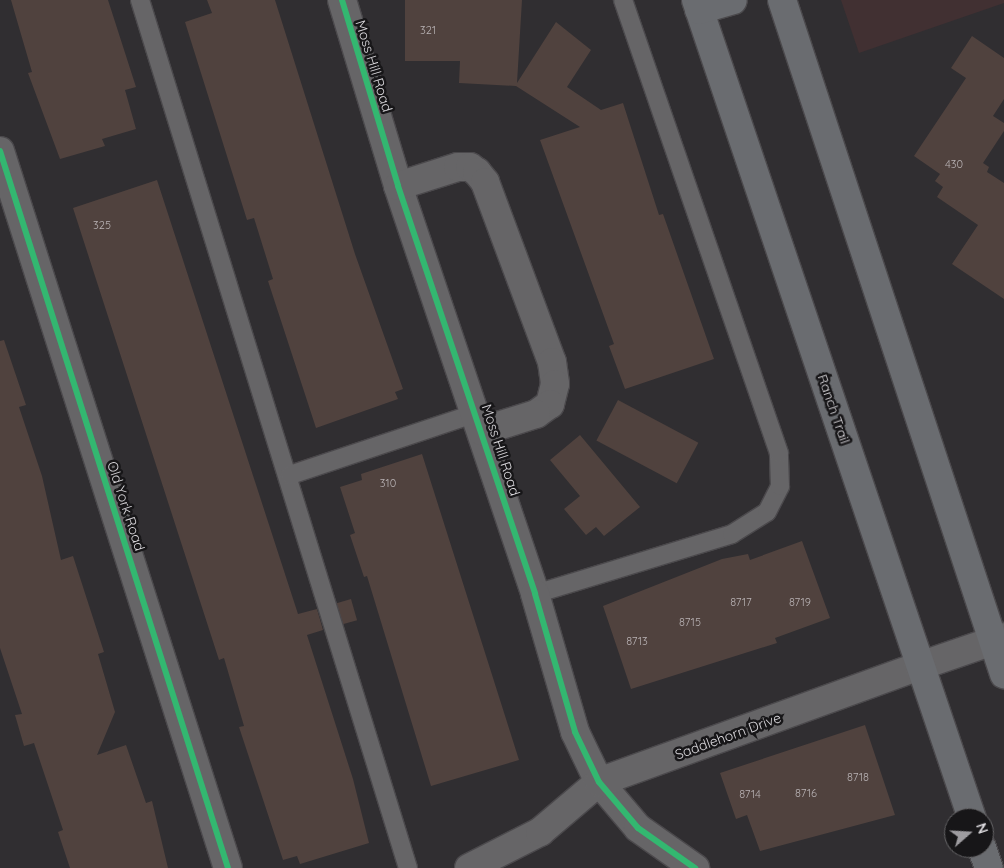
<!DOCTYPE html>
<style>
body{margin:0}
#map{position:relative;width:1004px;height:868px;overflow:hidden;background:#302e31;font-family:Quicksand,sans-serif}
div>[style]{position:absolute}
.commercial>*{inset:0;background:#413032}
.building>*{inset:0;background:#50423e;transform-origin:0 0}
.roads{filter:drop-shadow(1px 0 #4b494c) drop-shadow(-1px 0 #4b494c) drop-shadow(0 1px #4b494c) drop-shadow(0 -1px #4b494c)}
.service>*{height:18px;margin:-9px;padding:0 9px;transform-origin:9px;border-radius:9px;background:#666567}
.minor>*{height:28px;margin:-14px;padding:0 14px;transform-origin:14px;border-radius:14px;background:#666567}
.tertiary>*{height:28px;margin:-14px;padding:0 14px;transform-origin:14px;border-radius:14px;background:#666567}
.secondary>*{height:28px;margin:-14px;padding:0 14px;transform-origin:14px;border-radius:14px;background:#6a6c70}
.cycleway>*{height:6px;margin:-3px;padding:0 3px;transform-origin:3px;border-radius:3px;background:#33b770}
span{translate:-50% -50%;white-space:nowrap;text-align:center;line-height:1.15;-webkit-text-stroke:5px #171618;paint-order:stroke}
.number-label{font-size:11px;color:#b8b2b4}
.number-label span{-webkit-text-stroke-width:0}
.street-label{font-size:14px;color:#dad8dc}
.north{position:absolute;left:944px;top:808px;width:50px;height:50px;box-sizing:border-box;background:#171618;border:1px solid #656466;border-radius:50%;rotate:71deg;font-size:14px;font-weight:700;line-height:20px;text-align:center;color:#dad8dc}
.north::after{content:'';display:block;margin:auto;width:18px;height:22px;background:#9e9ca0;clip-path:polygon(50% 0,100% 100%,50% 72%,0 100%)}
</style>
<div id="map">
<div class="commercial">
<i style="clip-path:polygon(841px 0,1004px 0,1004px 3px,859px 53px)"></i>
</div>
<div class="building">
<i style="clip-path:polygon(11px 0,108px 0,136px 87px,125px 90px,136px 129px,102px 139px,105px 146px,60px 159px,28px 73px,32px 72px)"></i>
<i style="clip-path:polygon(207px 0,275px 0,355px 254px,403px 389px,395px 392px,398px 399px,316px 428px,268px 281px,273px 279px,254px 218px,247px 220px,185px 22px,212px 13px)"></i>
<i style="clip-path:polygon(405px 0,522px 0,517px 83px,556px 22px,591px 50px,567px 87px,601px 110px,623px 103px,659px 215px,663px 214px,714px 359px,625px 389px,609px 346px,614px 344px,540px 140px,580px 127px,516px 86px,459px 83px,460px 61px,405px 61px)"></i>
<i style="clip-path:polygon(972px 36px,1004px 58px,1004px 99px,993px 116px,1004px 123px,1004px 131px,983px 163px,989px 167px,987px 172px,1004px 183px,1004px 299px,952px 264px,978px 225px,937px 197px,943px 187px,935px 181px,940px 174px,914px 156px,966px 78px,951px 68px)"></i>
<i style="clip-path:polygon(157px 180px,298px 614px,317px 609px,323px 630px,307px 635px,353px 779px,369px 843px,300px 864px,297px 856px,283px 860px,239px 727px,244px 726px,224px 658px,219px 660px,73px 208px)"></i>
<i style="clip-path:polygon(4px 340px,26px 405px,19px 407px,42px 476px,61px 560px,73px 556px,104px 652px,98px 654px,115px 712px,97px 755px,126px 745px,146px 803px,152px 801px,168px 868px,70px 868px,58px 832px,63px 830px,34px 743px,24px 746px,15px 715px,22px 714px,0 648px,0 341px)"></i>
<i style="left:618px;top:400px;width:91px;height:46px;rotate:28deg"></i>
<i style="clip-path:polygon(580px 435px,640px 507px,604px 536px,596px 527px,586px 535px,564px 509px,580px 496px,550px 460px)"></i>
<i style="clip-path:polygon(422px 454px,519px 760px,431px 786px,367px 576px,364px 577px,350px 535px,355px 533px,340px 487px,362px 480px,361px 474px)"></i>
<i style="clip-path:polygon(802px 541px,830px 618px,775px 638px,777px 643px,631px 689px,603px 606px,722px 559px,748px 554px,750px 560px)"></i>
<i style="left:351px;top:599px;width:22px;height:15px;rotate:74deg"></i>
<i style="clip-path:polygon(865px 725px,895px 815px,760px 851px,747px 815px,736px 819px,720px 773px)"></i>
</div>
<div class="roads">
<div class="service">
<i style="left:140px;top:0;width:908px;rotate:72.84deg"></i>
<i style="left:290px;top:475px;width:196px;rotate:-18.4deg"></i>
<i style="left:535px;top:594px;width:206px;rotate:-16.9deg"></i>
<i style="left:732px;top:534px;width:41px;rotate:-32.2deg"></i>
<i style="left:767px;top:512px;width:29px;rotate:-63deg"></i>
<i style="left:780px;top:486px;width:33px;rotate:-92deg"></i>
<i style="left:779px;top:453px;width:479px;rotate:-109deg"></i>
</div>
<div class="minor">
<i style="left:342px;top:0;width:194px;rotate:73.2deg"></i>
<i style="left:398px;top:186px;width:430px;rotate:71.4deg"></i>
<i style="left:535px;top:594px;width:144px;rotate:73.8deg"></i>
<i style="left:575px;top:732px;width:55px;rotate:64.4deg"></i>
<i style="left:599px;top:782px;width:60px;rotate:49.7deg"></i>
<i style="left:638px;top:828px;width:70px;rotate:35.1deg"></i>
<i style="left:0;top:151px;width:752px;rotate:72.36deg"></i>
<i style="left:398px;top:186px;width:63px;rotate:-17.6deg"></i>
<i style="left:458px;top:167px;width:12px"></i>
<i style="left:470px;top:167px;width:9px;rotate:36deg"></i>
<i style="left:477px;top:172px;width:13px;rotate:51deg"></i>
<i style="left:485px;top:182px;width:192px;rotate:69.6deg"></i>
<i style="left:552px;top:362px;width:22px;rotate:82deg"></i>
<i style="left:555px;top:384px;width:21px;rotate:104deg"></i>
<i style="left:550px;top:404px;width:17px;rotate:144deg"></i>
<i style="left:536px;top:414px;width:57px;rotate:162.5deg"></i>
<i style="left:469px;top:868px;width:80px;rotate:-26.9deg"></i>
<i style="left:540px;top:832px;width:77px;rotate:-40.3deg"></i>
<i style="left:599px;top:782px;width:341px;rotate:-19.9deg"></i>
</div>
<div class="tertiary">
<i style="left:920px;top:666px;width:89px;rotate:-19deg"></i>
</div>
<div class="secondary">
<i style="left:696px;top:0;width:863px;rotate:71.36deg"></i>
<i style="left:782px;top:0;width:710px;rotate:71.77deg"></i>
<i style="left:699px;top:10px;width:35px;rotate:-16deg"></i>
<i style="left:982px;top:848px;width:21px;rotate:71deg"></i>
</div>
</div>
<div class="cycleway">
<i style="left:342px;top:0;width:194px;rotate:73.2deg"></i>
<i style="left:398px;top:186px;width:430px;rotate:71.4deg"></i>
<i style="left:535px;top:594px;width:144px;rotate:73.8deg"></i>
<i style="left:575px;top:732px;width:55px;rotate:64.4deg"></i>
<i style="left:599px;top:782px;width:60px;rotate:49.7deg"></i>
<i style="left:638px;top:828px;width:70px;rotate:35.1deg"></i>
<i style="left:0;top:151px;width:752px;rotate:72.36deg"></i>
</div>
<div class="number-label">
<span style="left:428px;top:30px">321</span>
<span style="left:954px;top:164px">430</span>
<span style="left:102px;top:225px">325</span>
<span style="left:388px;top:483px">310</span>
<span style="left:741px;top:602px">8717</span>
<span style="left:800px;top:602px">8719</span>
<span style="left:690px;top:622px">8715</span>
<span style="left:637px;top:641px">8713</span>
<span style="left:858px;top:777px">8718</span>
<span style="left:806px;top:793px">8716</span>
<span style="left:750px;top:794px">8714</span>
</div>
<div class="street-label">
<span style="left:374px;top:66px;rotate:73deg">Moss Hill Road</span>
<span style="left:834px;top:409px;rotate:71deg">Ranch Trail</span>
<span style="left:501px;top:450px;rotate:72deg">Moss Hill Road</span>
<span style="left:126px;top:506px;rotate:72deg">Old York Road</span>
<span style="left:728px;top:736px;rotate:-20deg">Saddlehorn Drive</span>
</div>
<div class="north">N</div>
</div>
